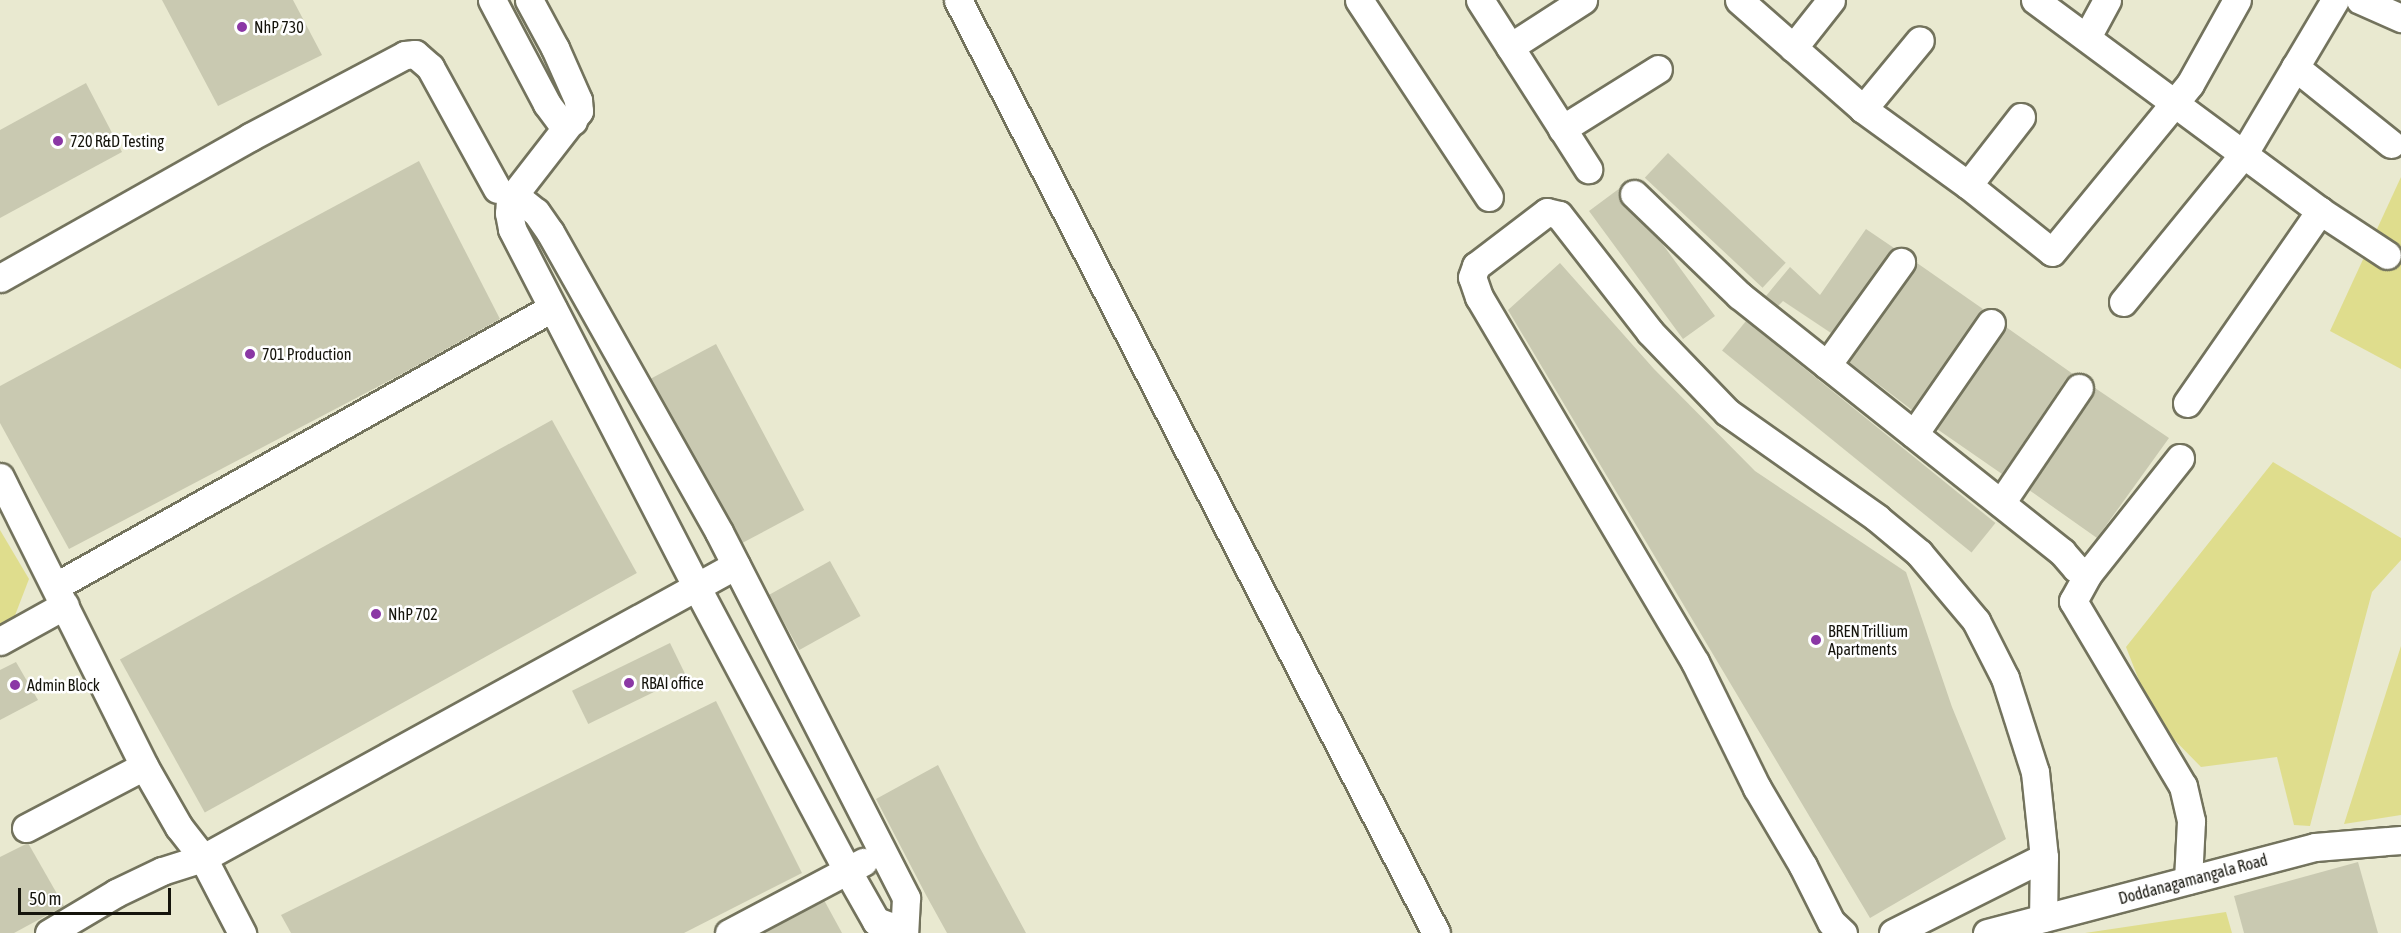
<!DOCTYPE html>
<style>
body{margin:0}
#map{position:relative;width:2401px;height:933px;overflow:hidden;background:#e9e9d0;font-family:"Asap Condensed",sans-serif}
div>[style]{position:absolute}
.green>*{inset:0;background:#dfdd8d}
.building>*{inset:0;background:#c9c9b1;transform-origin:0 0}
.roads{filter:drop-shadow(2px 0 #73735d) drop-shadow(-2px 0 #73735d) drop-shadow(0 2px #73735d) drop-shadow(0 -2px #73735d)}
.minor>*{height:27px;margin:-13.5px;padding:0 13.5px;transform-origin:13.5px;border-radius:13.5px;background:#fff}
.dots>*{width:16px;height:16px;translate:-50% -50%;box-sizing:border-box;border:3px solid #fff;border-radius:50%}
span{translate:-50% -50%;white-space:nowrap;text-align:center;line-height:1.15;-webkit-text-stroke:5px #fff;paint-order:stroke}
.poi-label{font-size:16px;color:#15140c}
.left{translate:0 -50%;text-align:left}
.street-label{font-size:16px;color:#15140c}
.scale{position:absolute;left:18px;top:888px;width:153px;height:27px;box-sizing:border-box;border:3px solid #15140c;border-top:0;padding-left:8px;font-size:18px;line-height:21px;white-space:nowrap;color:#15140c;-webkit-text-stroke:4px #fff;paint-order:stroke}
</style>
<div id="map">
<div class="green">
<i style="clip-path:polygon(2401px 177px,2401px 369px,2330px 331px)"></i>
<i style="clip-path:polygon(2273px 462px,2401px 538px,2401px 560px,2372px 592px,2310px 826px,2294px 825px,2277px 757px,2201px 767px,2154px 719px,2126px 647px)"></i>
<i style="clip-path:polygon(0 530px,29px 579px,14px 618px,0 625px)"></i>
<i style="clip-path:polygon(2401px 646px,2401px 815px,2344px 824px)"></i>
<i style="clip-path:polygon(2226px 912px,2232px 933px,2085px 933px)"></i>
</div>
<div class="building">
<i style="clip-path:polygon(162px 0,293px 0,322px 55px,218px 106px)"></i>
<i style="clip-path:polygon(86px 83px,122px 152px,0 218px,0 130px)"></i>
<i style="left:1668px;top:153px;width:161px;height:34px;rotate:43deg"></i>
<i style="clip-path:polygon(419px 161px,500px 319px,400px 375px,69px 549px,0 423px,0 386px)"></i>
<i style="clip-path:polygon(1620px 188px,1619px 198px,1623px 205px,1661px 242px,1715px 316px,1683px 339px,1589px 211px)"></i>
<i style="clip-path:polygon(1866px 229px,1894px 248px,1831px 333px,1783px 301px,1778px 306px,1766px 296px,1790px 267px,1820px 295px)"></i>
<i style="clip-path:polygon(1560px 263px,1654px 369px,1755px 471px,1906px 572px,1952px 707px,2006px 839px,1870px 918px,1508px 310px)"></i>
<i style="clip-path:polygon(1917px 263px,1983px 309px,1912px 410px,1849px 362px,1914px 271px)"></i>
<i style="left:1746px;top:321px;width:321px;height:38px;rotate:39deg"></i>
<i style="clip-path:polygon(2006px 327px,2073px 374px,2066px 379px,2002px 474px,1937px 429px)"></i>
<i style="left:716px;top:344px;width:188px;height:74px;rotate:62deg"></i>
<i style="clip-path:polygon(2095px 388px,2169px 438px,2097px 538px,2029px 490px,2092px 397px)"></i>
<i style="left:552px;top:420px;width:175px;height:494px;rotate:61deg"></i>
<i style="left:830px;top:561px;width:63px;height:70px;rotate:61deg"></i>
<i style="left:670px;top:643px;width:37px;height:109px;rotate:64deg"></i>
<i style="clip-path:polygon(16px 662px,38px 700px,0 720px,0 670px)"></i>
<i style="clip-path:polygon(716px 701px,802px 873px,684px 933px,291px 933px,281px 915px)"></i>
<i style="clip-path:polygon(938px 765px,980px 848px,1026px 933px,947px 933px,926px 895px,876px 799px)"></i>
<i style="clip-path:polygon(28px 843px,64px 906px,14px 933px,0 933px,0 857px)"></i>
<i style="clip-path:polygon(2358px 862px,2378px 933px,2244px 933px,2234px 896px)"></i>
<i style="clip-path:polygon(824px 900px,842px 933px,763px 933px)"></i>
</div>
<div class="roads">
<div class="minor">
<i style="left:492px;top:0;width:118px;rotate:62.1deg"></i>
<i style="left:547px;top:104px;width:21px;rotate:53deg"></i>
<i style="left:560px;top:121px;width:13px"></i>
<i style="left:529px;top:0;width:55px;rotate:61.6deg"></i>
<i style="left:555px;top:48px;width:57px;rotate:66.1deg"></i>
<i style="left:578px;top:100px;width:11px;rotate:85deg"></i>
<i style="left:579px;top:111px;width:113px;rotate:127.8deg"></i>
<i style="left:510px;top:200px;width:13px;rotate:94deg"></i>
<i style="left:509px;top:213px;width:16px;rotate:79deg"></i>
<i style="left:512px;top:229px;width:402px;rotate:62.7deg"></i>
<i style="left:696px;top:586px;width:322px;rotate:62deg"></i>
<i style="left:847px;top:870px;width:59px;rotate:60.4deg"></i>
<i style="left:876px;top:921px;width:29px;rotate:20deg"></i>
<i style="left:958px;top:0;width:1048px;rotate:62.87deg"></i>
<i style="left:1359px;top:0;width:236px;rotate:56.6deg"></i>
<i style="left:1480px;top:0;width:201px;rotate:57.4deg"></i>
<i style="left:1739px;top:0;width:165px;rotate:41.3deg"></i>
<i style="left:1863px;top:109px;width:130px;rotate:35.9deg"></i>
<i style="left:2035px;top:0;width:355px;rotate:36.5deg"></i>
<i style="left:2320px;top:211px;width:80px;rotate:33.3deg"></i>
<i style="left:2360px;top:0;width:45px;rotate:23.7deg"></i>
<i style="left:2087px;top:37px;width:42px;rotate:-61.6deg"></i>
<i style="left:1510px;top:47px;width:87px;rotate:-32.8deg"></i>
<i style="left:1793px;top:48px;width:61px;rotate:-51.6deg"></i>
<i style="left:2295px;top:67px;width:123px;rotate:38.7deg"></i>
<i style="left:1863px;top:109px;width:89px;rotate:-50.4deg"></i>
<i style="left:2021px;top:117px;width:86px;rotate:127.9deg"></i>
<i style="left:1968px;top:185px;width:107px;rotate:38.6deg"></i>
<i style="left:2052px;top:252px;width:217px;rotate:-50.6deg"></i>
<i style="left:2190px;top:84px;width:96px;rotate:-60.8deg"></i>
<i style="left:1562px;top:129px;width:113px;rotate:-32deg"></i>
<i style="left:1634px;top:194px;width:146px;rotate:43.9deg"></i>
<i style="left:1739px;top:295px;width:413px;rotate:38.5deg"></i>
<i style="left:2062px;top:552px;width:21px;rotate:49deg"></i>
<i style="left:2076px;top:568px;width:13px;rotate:27deg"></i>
<i style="left:510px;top:200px;width:13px;rotate:9deg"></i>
<i style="left:523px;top:202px;width:16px;rotate:38deg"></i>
<i style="left:536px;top:212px;width:24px;rotate:55deg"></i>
<i style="left:550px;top:232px;width:344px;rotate:60.6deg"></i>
<i style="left:719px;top:532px;width:411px;rotate:62.9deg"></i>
<i style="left:906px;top:898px;width:35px;rotate:93deg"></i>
<i style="left:0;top:278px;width:287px;rotate:-29.4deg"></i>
<i style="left:250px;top:137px;width:175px;rotate:-27.9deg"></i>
<i style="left:405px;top:55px;width:10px;rotate:-6deg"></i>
<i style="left:415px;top:54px;width:20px;rotate:41deg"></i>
<i style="left:430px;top:67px;width:139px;rotate:61.2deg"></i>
<i style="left:2123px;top:302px;width:190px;rotate:-50.8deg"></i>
<i style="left:2243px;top:155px;width:180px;rotate:-59.3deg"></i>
<i style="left:1827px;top:365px;width:127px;rotate:-54.3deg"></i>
<i style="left:2187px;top:403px;width:234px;rotate:-55.3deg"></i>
<i style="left:1914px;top:434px;width:135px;rotate:-55.3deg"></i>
<i style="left:2180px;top:458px;width:148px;rotate:128.4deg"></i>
<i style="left:2088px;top:574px;width:31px;rotate:119deg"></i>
<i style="left:2073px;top:601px;width:215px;rotate:59.3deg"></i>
<i style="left:2183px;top:786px;width:36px;rotate:77deg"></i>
<i style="left:2191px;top:821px;width:59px;rotate:92.9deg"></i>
<i style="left:0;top:477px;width:323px;rotate:63.5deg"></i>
<i style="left:144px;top:766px;width:70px;rotate:60.2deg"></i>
<i style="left:179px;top:827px;width:39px;rotate:52deg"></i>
<i style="left:203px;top:858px;width:608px;rotate:-28.8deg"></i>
<i style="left:2001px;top:503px;width:139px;rotate:-55.9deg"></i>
<i style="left:56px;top:586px;width:569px;rotate:-29.27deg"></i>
<i style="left:0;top:641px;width:74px;rotate:-29deg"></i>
<i style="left:26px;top:828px;width:133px;rotate:-27.7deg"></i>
<i style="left:49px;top:933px;width:78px;rotate:-30.8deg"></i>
<i style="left:116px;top:893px;width:51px;rotate:-25.6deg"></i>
<i style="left:162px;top:871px;width:43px;rotate:-17.6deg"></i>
<i style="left:203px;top:858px;width:85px;rotate:62.5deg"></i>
<i style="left:729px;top:933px;width:152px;rotate:-27.9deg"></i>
<i style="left:1843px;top:933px;width:16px;rotate:-137deg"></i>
<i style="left:1831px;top:922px;width:63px;rotate:-116.6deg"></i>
<i style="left:1803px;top:866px;width:91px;rotate:-120.5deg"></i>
<i style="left:1757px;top:788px;width:140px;rotate:-116.2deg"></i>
<i style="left:1695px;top:662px;width:424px;rotate:-120.6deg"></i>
<i style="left:1479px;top:297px;width:21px;rotate:-109deg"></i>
<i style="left:1472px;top:277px;width:12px;rotate:-70deg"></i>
<i style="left:1476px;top:266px;width:89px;rotate:-37.3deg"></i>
<i style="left:1547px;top:212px;width:12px;rotate:14deg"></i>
<i style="left:1559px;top:215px;width:148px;rotate:52.1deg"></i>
<i style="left:1650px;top:332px;width:111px;rotate:46.1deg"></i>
<i style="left:1727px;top:412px;width:184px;rotate:35.2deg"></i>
<i style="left:1877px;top:518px;width:55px;rotate:39.8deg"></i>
<i style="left:1919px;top:553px;width:89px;rotate:50deg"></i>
<i style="left:1976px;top:621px;width:64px;rotate:63deg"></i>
<i style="left:2005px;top:678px;width:99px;rotate:72.3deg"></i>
<i style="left:2035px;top:772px;width:85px;rotate:84deg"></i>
<i style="left:2044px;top:857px;width:61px;rotate:90.9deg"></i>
<i style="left:1893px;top:933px;width:169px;rotate:-26.7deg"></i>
<i style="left:1987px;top:933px;width:339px;rotate:-14.7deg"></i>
<i style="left:2315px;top:847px;width:86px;rotate:-4.7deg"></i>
</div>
</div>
<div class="dots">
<i style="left:242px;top:27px;background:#8b37a5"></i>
<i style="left:58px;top:141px;background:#8b37a5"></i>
<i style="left:250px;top:354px;background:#8b37a5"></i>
<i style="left:376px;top:614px;background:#8b37a5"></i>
<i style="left:1816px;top:640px;background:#8b37a5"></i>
<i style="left:629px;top:683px;background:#8b37a5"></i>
<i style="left:15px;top:685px;background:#8b37a5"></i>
</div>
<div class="poi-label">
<span class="left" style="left:254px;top:27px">NhP 730</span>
<span class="left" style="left:70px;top:141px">720 R&amp;D Testing</span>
<span class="left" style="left:262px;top:354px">701 Production</span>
<span class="left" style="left:388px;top:614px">NhP 702</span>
<span class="left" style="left:1828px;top:640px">BREN Trillium<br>Apartments</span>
<span class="left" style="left:641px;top:683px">RBAI office</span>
<span class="left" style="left:27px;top:685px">Admin Block</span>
</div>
<div class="street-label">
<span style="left:2193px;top:879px;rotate:-15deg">Doddanagamangala Road</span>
</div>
<div class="scale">50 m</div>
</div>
